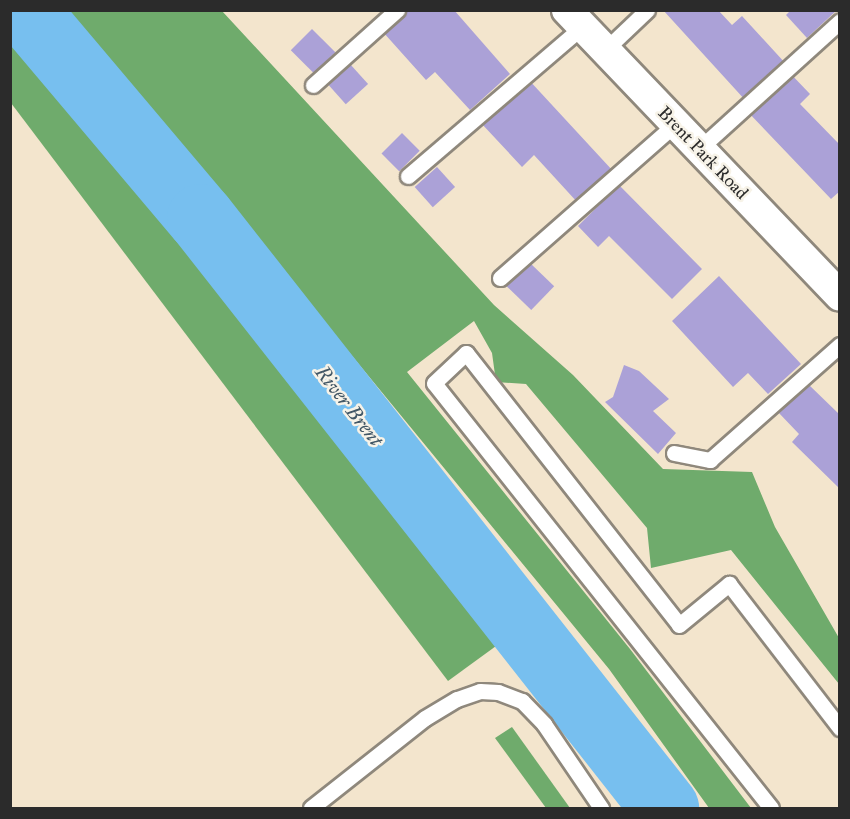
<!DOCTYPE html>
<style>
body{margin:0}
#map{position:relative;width:850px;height:819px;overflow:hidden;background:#f3e5cd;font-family:"IM FELL Great Primer",serif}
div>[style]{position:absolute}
.forest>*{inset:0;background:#6fab6c}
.river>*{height:68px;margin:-34px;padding:0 34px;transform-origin:34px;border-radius:34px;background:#77bfef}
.building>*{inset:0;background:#aba1d7;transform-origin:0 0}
.roads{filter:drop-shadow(2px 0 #8f887c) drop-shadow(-2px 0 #8f887c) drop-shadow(0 2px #8f887c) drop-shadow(0 -2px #8f887c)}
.lane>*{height:15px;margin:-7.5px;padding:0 7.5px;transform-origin:7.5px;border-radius:7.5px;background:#fff}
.street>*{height:30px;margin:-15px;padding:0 15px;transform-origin:15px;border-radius:15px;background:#fff}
span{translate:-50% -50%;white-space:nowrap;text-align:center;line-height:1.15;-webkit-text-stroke:5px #f7f3e8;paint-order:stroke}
.street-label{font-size:18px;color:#2b2b2b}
.water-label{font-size:20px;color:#425766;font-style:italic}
.frame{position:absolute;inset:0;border:12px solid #2b2b2b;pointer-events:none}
</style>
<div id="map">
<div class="forest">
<i style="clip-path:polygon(56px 11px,222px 11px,494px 305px,573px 375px,663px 469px,752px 472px,775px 527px,839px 638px,839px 684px,731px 550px,651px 568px,647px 528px,526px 384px,496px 382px,492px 353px,474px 321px,407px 372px,630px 649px,751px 808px,709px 808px,609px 669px,348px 351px)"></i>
<i style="clip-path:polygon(11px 16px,376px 465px,507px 638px,448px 681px,11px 103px)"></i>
<i style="clip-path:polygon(512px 727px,570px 808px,546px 808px,495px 738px)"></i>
</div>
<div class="river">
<i style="left:25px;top:10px;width:272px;rotate:49.8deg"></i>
<i style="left:201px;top:218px;width:751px;rotate:51.82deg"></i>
</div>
<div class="building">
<i style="clip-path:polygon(407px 10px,454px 10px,510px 74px,470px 110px,435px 72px,426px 80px,383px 32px)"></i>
<i style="clip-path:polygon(663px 10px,718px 10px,732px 25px,742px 16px,786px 64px,746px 101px)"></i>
<i style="clip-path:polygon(791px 10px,837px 10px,807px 38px,786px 15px)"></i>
<i style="left:312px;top:29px;width:33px;height:30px;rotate:45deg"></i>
<i style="left:350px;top:64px;width:27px;height:30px;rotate:48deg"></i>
<i style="clip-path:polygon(787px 70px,810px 94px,800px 104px,840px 145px,840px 191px,831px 199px,746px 110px)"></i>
<i style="clip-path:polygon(528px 79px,613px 171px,578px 203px,534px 155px,522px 167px,481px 123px)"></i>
<i style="left:402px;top:133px;width:25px;height:29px;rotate:45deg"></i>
<i style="left:437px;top:167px;width:27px;height:30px;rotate:48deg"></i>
<i style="clip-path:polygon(619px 185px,702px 269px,672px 299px,609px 236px,598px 247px,578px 226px)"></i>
<i style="left:529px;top:262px;width:35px;height:33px;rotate:44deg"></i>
<i style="clip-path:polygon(719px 276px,801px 364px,768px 394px,748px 373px,733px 387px,672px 321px)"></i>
<i style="clip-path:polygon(624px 365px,639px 371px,669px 399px,653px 411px,676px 433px,658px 454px,605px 402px,613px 397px)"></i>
<i style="clip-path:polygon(807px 383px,840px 415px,840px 489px,792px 442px,799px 434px,778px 412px)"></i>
</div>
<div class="roads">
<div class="lane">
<i style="left:605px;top:50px;width:58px;rotate:-43.6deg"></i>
<i style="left:313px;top:85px;width:113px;rotate:-41.8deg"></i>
<i style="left:699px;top:149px;width:190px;rotate:-42.2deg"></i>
<i style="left:408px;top:176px;width:229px;rotate:-40.6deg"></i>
<i style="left:500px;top:278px;width:233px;rotate:-41.3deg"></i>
<i style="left:674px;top:453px;width:37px;rotate:11deg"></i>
<i style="left:710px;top:460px;width:174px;rotate:-41.5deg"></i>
<i style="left:311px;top:808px;width:145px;rotate:-38.3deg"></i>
<i style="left:425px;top:718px;width:37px;rotate:-31deg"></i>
<i style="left:457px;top:699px;width:24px;rotate:-19deg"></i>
<i style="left:480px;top:691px;width:18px;rotate:3deg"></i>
<i style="left:498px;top:692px;width:26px;rotate:21deg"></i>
<i style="left:522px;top:701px;width:32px;rotate:46deg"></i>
<i style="left:544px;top:724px;width:102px;rotate:55.8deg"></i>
<i style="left:771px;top:808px;width:542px;rotate:-128.41deg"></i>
<i style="left:434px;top:383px;width:44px;rotate:-43.2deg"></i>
<i style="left:466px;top:353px;width:345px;rotate:51.9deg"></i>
<i style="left:679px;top:625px;width:65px;rotate:-39.4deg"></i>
<i style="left:729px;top:584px;width:182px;rotate:52.4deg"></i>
</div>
<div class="street">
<i style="left:567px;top:10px;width:395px;rotate:46.3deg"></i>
</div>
</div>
<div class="street-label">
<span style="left:703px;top:153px;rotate:46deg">Brent Park Road</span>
</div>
<div class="water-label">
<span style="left:349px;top:406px;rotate:52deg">River Brent</span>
</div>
<div class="frame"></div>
</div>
